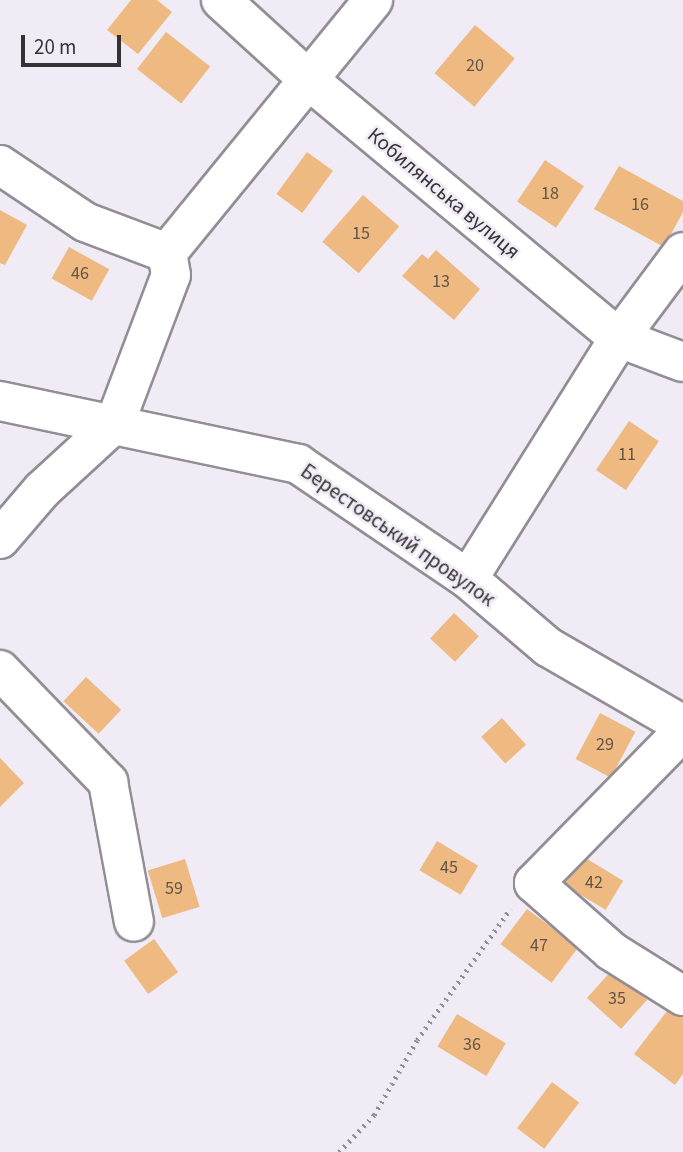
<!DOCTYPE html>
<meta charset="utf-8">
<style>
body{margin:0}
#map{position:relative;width:683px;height:1152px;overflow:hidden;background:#f0ebf4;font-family:"Source Sans 3",sans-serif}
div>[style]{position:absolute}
.building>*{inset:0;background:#eeba81;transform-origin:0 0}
.path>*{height:4.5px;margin-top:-2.25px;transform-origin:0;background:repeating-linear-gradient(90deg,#928e94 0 2px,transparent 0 7px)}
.roads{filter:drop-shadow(2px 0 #938e96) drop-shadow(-2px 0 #938e96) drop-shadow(0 2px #938e96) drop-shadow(0 -2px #938e96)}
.minor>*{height:38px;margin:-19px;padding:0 19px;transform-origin:19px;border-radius:19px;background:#fff}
span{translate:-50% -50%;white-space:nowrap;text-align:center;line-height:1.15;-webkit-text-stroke:5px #f0ebf4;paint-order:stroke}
.number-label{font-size:18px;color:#625448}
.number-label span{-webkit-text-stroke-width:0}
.street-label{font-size:21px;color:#343235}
.scale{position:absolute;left:21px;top:35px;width:100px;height:32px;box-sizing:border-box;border:4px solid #343235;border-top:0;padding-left:9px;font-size:21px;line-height:24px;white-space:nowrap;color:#343235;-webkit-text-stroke:5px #f0ebf4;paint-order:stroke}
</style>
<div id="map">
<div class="building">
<i style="clip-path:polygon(131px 0,157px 0,172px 12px,138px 54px,107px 30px)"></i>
<i style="left:475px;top:25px;width:52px;height:63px;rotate:40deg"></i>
<i style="left:166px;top:32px;width:56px;height:47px;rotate:38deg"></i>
<i style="left:307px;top:152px;width:32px;height:52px;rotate:36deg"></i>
<i style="left:545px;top:160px;width:47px;height:50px;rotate:34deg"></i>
<i style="clip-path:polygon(619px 166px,683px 201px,683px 212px,664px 247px,594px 209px)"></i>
<i style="left:363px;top:195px;width:48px;height:62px;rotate:41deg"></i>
<i style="clip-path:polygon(0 210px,27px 225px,5px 265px,0 263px)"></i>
<i style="left:69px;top:247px;width:46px;height:36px;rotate:29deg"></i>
<i style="clip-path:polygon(436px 250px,480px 289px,454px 320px,402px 276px,422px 254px,428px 259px)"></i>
<i style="left:629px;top:421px;width:36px;height:59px;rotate:34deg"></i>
<i style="left:454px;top:613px;width:34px;height:35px;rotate:43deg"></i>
<i style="left:86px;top:677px;width:48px;height:33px;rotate:43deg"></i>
<i style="left:600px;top:713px;width:40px;height:52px;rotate:28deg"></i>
<i style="left:502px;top:718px;width:36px;height:28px;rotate:48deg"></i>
<i style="clip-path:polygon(0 758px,24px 783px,0 807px)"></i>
<i style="left:437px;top:841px;width:48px;height:34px;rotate:31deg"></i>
<i style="left:582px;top:856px;width:48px;height:34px;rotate:31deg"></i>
<i style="left:185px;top:859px;width:50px;height:39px;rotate:73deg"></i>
<i style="left:527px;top:909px;width:64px;height:44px;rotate:37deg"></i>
<i style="left:154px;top:939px;width:41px;height:37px;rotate:54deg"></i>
<i style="left:613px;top:969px;width:46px;height:39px;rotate:42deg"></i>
<i style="clip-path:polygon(674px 1002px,683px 1009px,683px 1074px,675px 1085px,634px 1054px)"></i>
<i style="left:457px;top:1014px;width:57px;height:38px;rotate:31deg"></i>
<i style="left:552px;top:1082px;width:34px;height:58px;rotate:37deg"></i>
</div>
<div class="path">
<i style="left:339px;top:1152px;width:51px;rotate:-46.6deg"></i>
<i style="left:374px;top:1115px;width:86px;rotate:-60.2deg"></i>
<i style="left:417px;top:1040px;width:161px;rotate:-54.6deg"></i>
</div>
<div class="roads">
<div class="minor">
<i style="left:221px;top:0;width:120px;rotate:42.3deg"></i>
<i style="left:310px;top:81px;width:402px;rotate:39.8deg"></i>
<i style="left:619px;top:338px;width:68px;rotate:20.6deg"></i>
<i style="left:0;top:165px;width:102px;rotate:33.8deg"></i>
<i style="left:85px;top:222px;width:88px;rotate:20.7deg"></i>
<i style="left:167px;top:253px;width:326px;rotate:-50.8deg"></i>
<i style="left:0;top:401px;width:305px;rotate:11.9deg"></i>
<i style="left:298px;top:464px;width:205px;rotate:34.1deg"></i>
<i style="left:468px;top:579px;width:105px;rotate:40.4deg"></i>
<i style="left:548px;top:647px;width:156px;rotate:30deg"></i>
<i style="left:0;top:539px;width:65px;rotate:-49.4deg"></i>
<i style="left:42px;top:490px;width:99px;rotate:-42.5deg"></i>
<i style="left:115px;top:423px;width:158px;rotate:-69.3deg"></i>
<i style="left:171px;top:275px;width:22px;rotate:-100deg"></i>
<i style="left:468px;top:579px;width:284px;rotate:-57.9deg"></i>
<i style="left:619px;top:338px;width:107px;rotate:-53.3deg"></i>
<i style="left:0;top:670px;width:156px;rotate:46deg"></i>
<i style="left:108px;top:782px;width:142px;rotate:79.5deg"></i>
<i style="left:683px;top:731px;width:213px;rotate:134.4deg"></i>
<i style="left:534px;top:883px;width:103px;rotate:41.4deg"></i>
<i style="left:611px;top:951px;width:85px;rotate:32deg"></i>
</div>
</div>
<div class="number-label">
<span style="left:475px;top:66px">20</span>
<span style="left:550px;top:194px">18</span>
<span style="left:640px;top:205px">16</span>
<span style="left:361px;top:234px">15</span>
<span style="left:80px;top:274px">46</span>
<span style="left:441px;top:282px">13</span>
<span style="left:627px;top:455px">11</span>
<span style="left:605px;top:745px">29</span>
<span style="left:449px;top:868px">45</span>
<span style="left:594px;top:883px">42</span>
<span style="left:174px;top:889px">59</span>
<span style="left:539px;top:946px">47</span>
<span style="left:617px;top:999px">35</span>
<span style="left:472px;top:1045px">36</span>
</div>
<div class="street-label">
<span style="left:444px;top:193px;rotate:40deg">Кобилянська вулиця</span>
<span style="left:398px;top:535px;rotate:35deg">Берестовський провулок</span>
</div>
<div class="scale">20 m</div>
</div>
